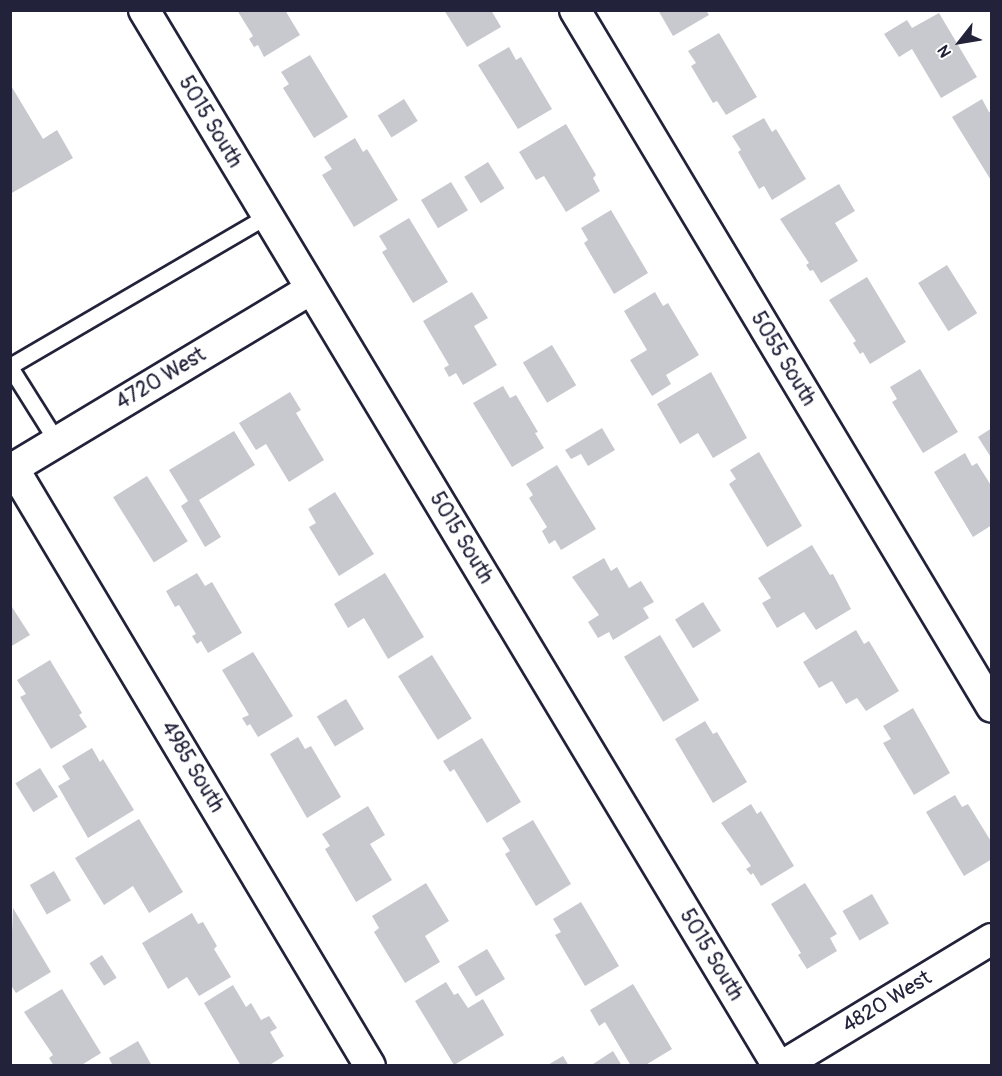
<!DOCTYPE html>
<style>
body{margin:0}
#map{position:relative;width:1002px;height:1076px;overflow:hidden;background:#fff;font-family:Pangolin,sans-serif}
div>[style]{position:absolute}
.building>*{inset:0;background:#c8c8cf;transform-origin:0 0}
.roads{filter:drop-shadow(2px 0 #22223b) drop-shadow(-2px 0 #22223b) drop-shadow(0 2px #22223b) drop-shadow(0 -2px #22223b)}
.service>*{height:15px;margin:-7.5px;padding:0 7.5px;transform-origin:7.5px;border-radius:7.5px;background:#fff}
.minor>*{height:30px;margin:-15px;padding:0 15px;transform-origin:15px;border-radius:15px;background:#fff}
span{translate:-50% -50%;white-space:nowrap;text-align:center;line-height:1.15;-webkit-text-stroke:4.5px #fff;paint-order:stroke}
.street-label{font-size:21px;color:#22223b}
.frame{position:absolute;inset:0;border:12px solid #22223b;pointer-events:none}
.north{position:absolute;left:930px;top:12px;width:60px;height:60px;-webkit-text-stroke:4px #fff;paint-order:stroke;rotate:239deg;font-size:16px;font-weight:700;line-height:24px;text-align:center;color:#22223b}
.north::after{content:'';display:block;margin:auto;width:21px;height:27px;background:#22223b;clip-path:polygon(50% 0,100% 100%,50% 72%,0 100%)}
</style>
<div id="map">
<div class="building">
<i style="clip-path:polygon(237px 10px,285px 10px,300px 35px,264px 57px,258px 45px,254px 47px,249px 39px,253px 36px)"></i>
<i style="clip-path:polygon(444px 10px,491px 10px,501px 27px,467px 47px)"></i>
<i style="clip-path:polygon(658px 10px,706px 10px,709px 15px,673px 36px)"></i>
<i style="clip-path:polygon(939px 13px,977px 77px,941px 98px,912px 49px,899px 57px,884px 34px,907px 20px,912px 28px)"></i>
<i style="clip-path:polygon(719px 33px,757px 97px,726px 115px,717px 101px,713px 103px,691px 66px,696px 63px,688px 51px)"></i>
<i style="clip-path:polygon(509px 47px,516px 60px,521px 57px,552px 109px,518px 129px,478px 65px)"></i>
<i style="clip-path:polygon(310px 55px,348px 117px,314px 138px,283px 88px,289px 84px,281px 72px)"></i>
<i style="clip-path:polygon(10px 84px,43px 139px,57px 130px,73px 158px,10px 194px)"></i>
<i style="left:404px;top:99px;width:26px;height:31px;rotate:58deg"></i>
<i style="clip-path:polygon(982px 99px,989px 112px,992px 111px,992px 182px,952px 117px)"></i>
<i style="clip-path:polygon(764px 118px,772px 132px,776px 129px,806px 179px,772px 200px,764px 186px,759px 189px,738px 152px,741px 150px,732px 136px)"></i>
<i style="clip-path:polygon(566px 124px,596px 175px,593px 178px,600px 191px,566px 212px,544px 176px,536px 180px,519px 152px)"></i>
<i style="clip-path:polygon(355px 138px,363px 152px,367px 149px,398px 200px,354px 227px,322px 175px,332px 169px,324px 157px)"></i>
<i style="left:488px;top:162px;width:31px;height:28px;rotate:58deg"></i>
<i style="left:451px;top:182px;width:33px;height:35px;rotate:59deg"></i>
<i style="clip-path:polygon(839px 184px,855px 211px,835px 223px,858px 261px,821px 283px,813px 270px,810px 271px,806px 265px,809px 263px,780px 219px)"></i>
<i style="clip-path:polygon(611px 210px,648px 273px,614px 294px,584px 243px,588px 240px,581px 228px)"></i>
<i style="clip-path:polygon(409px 218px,448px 282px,413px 303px,382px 252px,387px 249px,379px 236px)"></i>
<i style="left:947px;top:265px;width:57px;height:34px;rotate:58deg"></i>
<i style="clip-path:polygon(867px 277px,906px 342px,870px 364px,863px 352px,860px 354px,853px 343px,856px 341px,829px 300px)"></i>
<i style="clip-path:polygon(472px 292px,488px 318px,474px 326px,497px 365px,463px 385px,456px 373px,449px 377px,444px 368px,449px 365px,423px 321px)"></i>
<i style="clip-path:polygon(655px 292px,663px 306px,668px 303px,699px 355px,666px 375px,671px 384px,652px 396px,630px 360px,647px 350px,624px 311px)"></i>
<i style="left:552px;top:345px;width:47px;height:34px;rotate:59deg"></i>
<i style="clip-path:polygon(920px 369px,958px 432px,923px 453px,892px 402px,897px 399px,890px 387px)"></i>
<i style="clip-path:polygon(711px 372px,747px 438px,713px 458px,698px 433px,680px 444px,657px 404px)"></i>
<i style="clip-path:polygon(503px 386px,510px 398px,516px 395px,538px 432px,535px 433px,544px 448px,512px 467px,473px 403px)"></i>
<i style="clip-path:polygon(290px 392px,301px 410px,296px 413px,324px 460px,289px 482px,266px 444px,256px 450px,239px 423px)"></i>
<i style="clip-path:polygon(602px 428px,615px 450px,588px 466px,581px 454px,571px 459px,565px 450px)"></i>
<i style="clip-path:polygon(992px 428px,992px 459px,978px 437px)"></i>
<i style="clip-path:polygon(234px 431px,255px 465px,199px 500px,221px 537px,205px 547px,181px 506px,188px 501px,169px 470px)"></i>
<i style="clip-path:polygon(759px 452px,802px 526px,767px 547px,729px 484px,736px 479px,730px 470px)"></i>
<i style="clip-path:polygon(965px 453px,972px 466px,977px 463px,992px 487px,992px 525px,973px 537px,934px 472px)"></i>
<i style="clip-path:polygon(557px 465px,596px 529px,561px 550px,555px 540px,549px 544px,542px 531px,547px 527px,529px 498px,533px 495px,526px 484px)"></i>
<i style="left:147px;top:476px;width:77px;height:40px;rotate:58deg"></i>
<i style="clip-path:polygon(335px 492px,374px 554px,339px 576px,309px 527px,316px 523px,308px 509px)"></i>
<i style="clip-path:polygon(812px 545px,830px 575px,833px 574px,851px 609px,816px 630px,804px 612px,777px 628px,762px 603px,771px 598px,758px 578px)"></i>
<i style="clip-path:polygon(604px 558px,611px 571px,617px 567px,629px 588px,641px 581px,654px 602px,643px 608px,649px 618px,613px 640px,609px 632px,598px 638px,588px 622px,599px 615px,572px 577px)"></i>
<i style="clip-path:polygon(197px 573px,205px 586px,212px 582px,242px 633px,208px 653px,201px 641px,197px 644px,192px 636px,196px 634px,179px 605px,175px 607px,166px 591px)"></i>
<i style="clip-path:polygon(385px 573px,424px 637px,388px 659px,364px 618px,348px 628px,334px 604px)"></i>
<i style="left:703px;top:602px;width:34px;height:33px;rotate:58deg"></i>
<i style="clip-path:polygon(10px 604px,30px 635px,10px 647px)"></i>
<i style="clip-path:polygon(856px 630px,864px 644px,869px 641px,899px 691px,866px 711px,857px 698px,846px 704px,832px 681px,819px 688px,803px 662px)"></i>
<i style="left:660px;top:635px;width:76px;height:42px;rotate:59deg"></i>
<i style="clip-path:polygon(253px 652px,293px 716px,258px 737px,250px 724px,247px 726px,242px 718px,249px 715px,222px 670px)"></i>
<i style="left:432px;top:655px;width:75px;height:40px;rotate:58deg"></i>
<i style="clip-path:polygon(50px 660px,82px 713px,79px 715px,87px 727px,51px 749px,20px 697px,26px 694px,17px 680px)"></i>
<i style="left:346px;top:699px;width:35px;height:34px;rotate:59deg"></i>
<i style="clip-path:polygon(913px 708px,950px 773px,914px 795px,883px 743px,891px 739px,883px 726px)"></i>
<i style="clip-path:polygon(705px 721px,713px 734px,717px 732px,747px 782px,713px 803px,675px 739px)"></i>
<i style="clip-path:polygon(298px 737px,305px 749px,311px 746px,341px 797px,307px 818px,270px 754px)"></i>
<i style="clip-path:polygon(482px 738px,521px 802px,487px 823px,454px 769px,450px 772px,443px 761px)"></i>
<i style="clip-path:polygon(92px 748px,100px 762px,103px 759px,134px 810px,88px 838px,58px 786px,70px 779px,62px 766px)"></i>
<i style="left:40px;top:768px;width:34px;height:29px;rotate:58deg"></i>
<i style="clip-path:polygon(955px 795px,962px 807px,968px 804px,992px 843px,992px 859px,964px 876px,926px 812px)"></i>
<i style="clip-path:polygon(751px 804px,757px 814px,761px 811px,794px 866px,761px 886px,753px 873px,751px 875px,746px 869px,751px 866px,721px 823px)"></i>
<i style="clip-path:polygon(368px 806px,385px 835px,370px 844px,392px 880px,356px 902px,325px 849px,330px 846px,322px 834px)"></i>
<i style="clip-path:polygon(139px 819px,183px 892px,149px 913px,133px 886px,104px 905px,75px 858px)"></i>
<i style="clip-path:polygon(533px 820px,571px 884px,536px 906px,505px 854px,510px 851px,502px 838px)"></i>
<i style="left:54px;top:871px;width:34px;height:28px;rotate:60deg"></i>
<i style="clip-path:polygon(426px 883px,449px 921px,425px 936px,440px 962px,405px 983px,374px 932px,379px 928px,372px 916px)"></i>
<i style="clip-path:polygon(805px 883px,837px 934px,830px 938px,837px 951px,807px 969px,798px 955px,801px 953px,771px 904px)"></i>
<i style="left:872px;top:894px;width:34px;height:34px;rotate:60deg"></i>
<i style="clip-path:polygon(581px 902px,619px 966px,585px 986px,555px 935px,561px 932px,553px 919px)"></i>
<i style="clip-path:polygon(13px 908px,51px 972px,16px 993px,10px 984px)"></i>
<i style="clip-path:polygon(192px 913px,198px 924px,203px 922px,217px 946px,214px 949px,231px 977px,199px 996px,187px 977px,168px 989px,142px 943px)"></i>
<i style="left:487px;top:949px;width:35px;height:34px;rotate:59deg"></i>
<i style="left:102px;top:955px;width:27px;height:15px;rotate:57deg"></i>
<i style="clip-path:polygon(446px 982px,454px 995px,458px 993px,468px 1008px,483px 999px,504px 1035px,454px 1065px,415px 1001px)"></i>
<i style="clip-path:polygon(633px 984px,672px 1049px,644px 1066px,631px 1066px,605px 1022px,599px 1026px,590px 1010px)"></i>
<i style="clip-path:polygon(233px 985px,246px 1007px,251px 1003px,261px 1020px,269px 1016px,277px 1028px,270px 1032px,284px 1056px,268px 1066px,241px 1066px,204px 1003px)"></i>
<i style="clip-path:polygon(62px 989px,101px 1053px,80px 1066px,54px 1066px,49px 1058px,53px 1055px,24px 1012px)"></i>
<i style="clip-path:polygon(138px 1041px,152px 1066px,113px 1066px,109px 1058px)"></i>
<i style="clip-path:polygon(613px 1051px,622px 1066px,590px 1066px)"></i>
<i style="clip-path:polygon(563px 1056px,569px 1066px,546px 1066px)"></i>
</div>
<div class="roads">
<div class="service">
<i style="left:10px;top:366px;width:298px;rotate:-30.3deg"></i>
<i style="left:10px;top:367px;width:89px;rotate:57.9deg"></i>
</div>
<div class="minor">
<i style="left:144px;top:10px;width:1232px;rotate:59.02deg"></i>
<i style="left:575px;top:10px;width:812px;rotate:59.11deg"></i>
<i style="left:13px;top:468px;width:696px;rotate:59.16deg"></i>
<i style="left:10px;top:470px;width:351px;rotate:-31deg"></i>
<i style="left:782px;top:1066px;width:245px;rotate:-31.2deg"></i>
</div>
</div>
<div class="street-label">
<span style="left:210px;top:122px;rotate:59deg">5015 South</span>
<span style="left:783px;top:359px;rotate:59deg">5055 South</span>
<span style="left:161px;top:379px;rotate:-31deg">4720 West</span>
<span style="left:461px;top:538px;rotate:59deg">5015 South</span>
<span style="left:192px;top:767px;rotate:59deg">4985 South</span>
<span style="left:711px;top:955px;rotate:59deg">5015 South</span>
<span style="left:887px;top:1002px;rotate:-31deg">4820 West</span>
</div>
<div class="frame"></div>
<div class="north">N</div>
</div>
